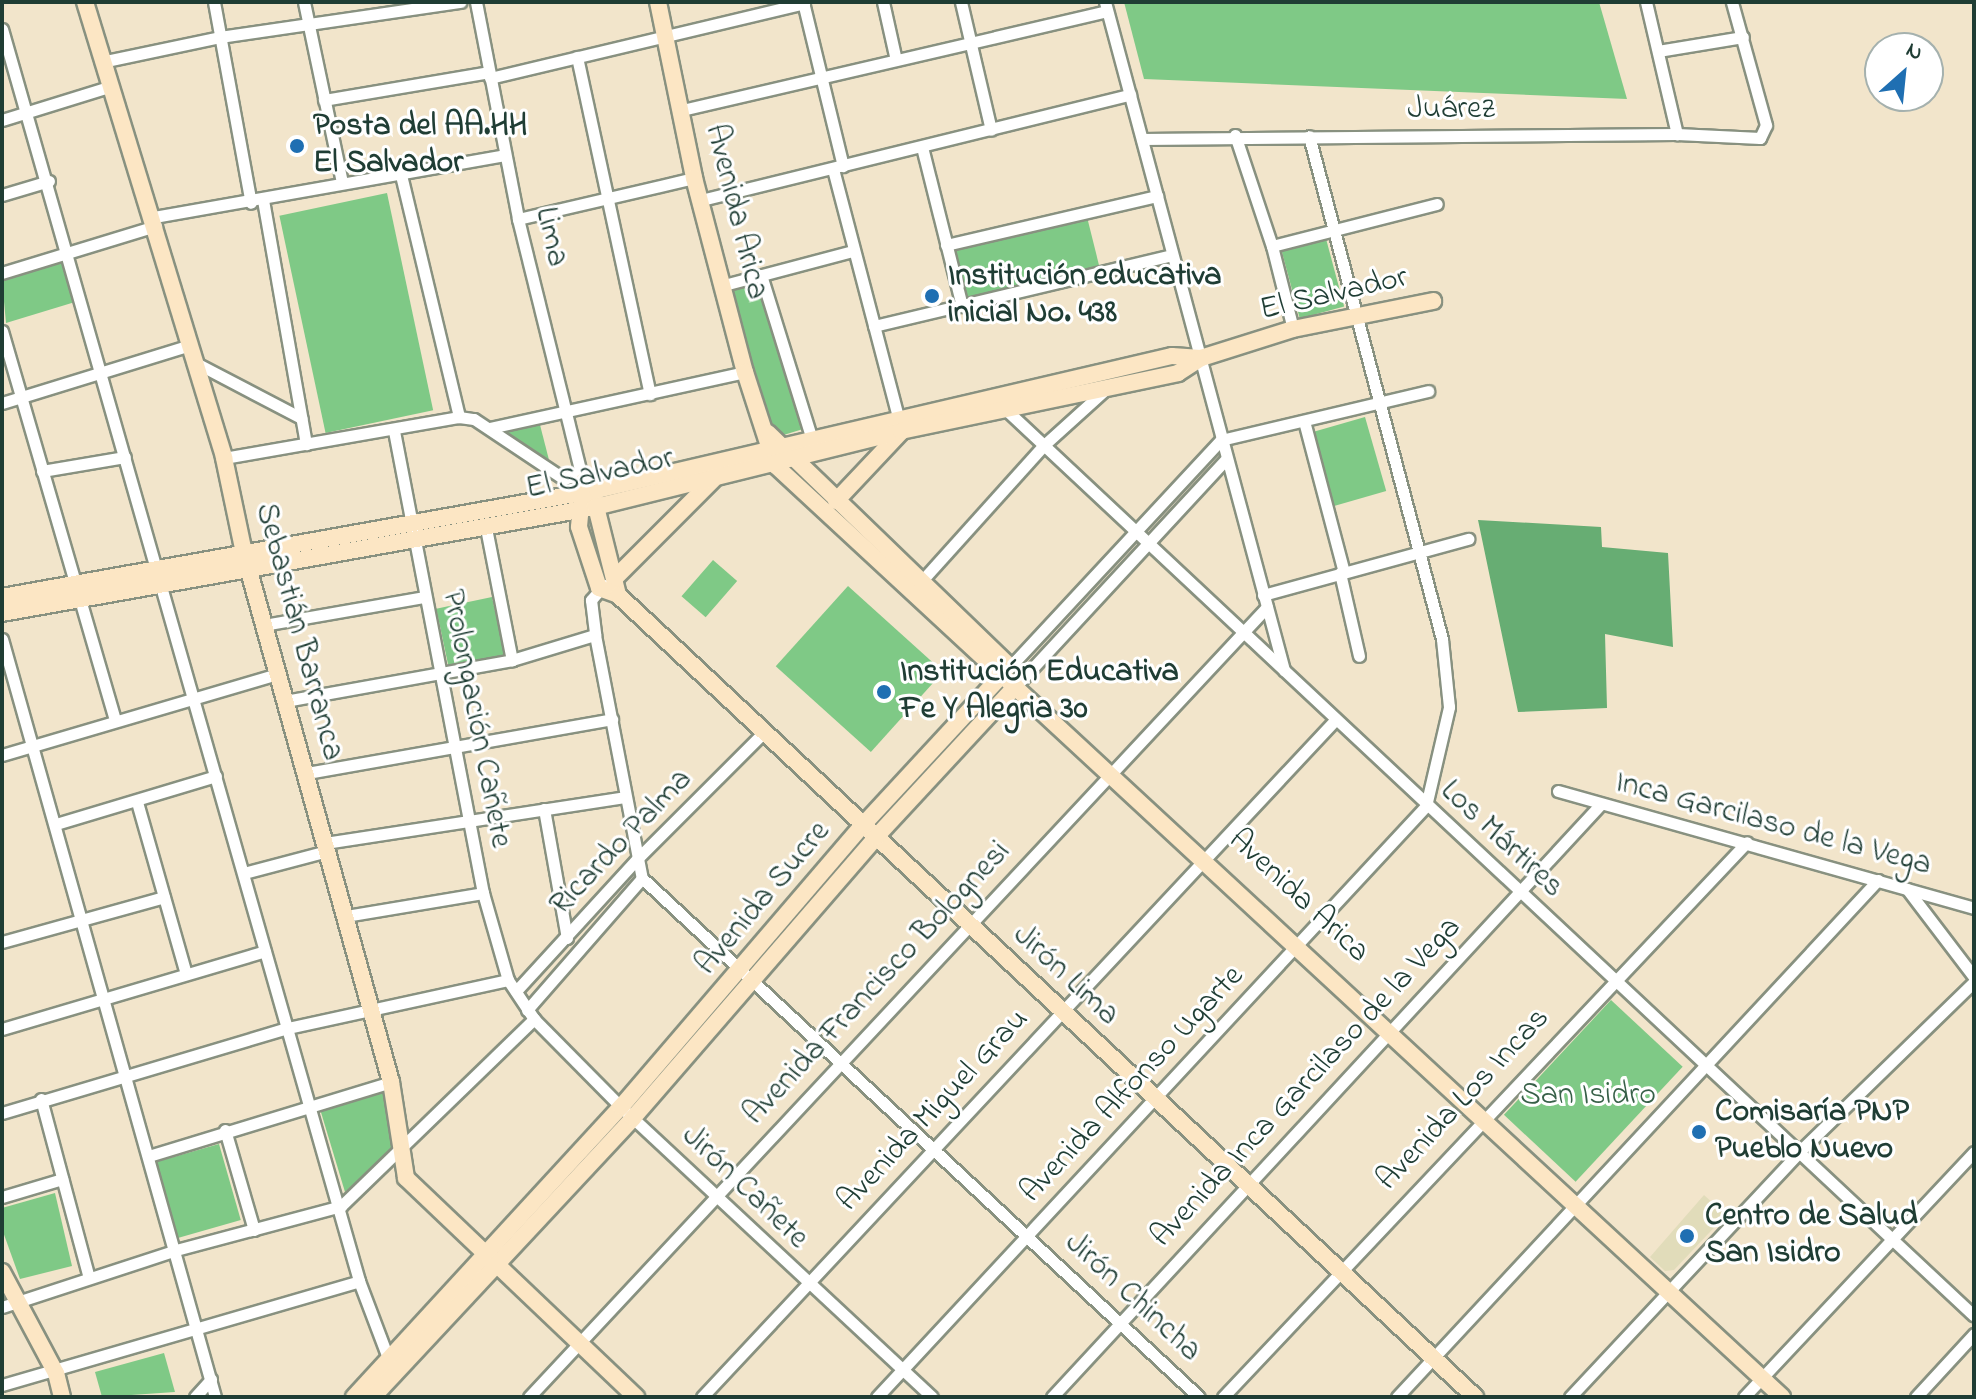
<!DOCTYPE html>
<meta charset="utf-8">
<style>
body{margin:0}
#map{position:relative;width:1976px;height:1399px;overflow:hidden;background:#f2e5cb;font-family:"Indie Flower",sans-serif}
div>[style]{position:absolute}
.built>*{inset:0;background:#e1dcba}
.green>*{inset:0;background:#7fc986;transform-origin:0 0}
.forest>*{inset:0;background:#67ad73}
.roads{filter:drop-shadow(2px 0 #889180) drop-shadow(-2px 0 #889180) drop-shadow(0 2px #889180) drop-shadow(0 -2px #889180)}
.street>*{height:11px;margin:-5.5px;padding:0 5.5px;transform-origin:5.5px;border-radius:5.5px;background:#fff}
.secondary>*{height:16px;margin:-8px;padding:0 8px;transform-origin:8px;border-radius:8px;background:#fce6c4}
.dots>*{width:22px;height:22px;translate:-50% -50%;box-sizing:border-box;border:4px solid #fff;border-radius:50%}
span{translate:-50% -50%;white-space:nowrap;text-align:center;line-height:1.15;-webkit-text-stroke:6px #fff;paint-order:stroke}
.street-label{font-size:32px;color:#1f3d34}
.poi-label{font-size:32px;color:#1f3d34;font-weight:700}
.left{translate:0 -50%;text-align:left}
.park-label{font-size:32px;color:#376048}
.frame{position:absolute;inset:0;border:4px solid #1f3d34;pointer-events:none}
.north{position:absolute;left:1864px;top:32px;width:80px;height:80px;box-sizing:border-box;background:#fff;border:2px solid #a5b1ae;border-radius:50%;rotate:27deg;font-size:22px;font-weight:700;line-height:32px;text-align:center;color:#1f3d34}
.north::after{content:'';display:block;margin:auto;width:28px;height:36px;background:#1f6fb2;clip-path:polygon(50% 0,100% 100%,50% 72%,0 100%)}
</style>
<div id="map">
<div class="built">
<i style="clip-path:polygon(1704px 1195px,1726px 1215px,1674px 1270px,1665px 1271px,1650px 1257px)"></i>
</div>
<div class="green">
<i style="clip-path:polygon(1124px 2px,1599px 2px,1627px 99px,1144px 79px)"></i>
<i style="left:387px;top:193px;width:222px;height:110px;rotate:78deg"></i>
<i style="left:1087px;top:217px;width:50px;height:139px;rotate:76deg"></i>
<i style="left:1325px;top:235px;width:74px;height:46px;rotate:75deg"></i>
<i style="clip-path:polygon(62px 261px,75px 302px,6px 323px,2px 280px)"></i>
<i style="left:757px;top:281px;width:155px;height:28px;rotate:73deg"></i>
<i style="left:1365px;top:417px;width:77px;height:56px;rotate:74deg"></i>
<i style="clip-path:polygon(539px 421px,549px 460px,545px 464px,505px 432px)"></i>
<i style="left:713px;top:560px;width:32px;height:48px;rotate:41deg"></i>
<i style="left:848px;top:586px;width:128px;height:108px;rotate:42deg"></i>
<i style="left:492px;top:597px;width:60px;height:57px;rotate:78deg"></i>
<i style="left:1611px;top:1000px;width:98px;height:157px;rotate:43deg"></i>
<i style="clip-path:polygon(386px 1089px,392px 1150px,345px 1192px,320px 1109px)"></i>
<i style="left:219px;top:1144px;width:79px;height:70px;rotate:74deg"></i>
<i style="clip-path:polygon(55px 1193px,72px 1266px,20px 1279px,2px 1229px,2px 1208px)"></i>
<i style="clip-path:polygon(164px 1353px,175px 1392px,102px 1397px,95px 1372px)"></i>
</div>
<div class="forest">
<i style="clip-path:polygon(1478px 520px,1601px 527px,1602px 547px,1668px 553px,1673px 647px,1605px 634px,1607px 708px,1518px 712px)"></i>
</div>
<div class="roads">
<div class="street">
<i style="left:214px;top:2px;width:204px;rotate:79.6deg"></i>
<i style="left:304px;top:2px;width:185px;rotate:78.1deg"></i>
<i style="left:476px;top:2px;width:221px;rotate:79deg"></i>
<i style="left:518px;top:219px;width:271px;rotate:76.1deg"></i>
<i style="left:803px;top:2px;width:169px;rotate:76.3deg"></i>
<i style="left:883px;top:2px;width:59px;rotate:77.4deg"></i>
<i style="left:961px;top:2px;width:131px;rotate:76.8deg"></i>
<i style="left:1105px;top:2px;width:692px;rotate:75deg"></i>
<i style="left:1646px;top:2px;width:136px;rotate:76.8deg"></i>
<i style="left:2px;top:29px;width:1302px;rotate:74.08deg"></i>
<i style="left:359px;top:1281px;width:88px;rotate:69.3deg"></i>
<i style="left:1658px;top:51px;width:86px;rotate:-9.4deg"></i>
<i style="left:577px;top:57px;width:345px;rotate:77.8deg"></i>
<i style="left:106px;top:61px;width:116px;rotate:-11.9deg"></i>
<i style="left:220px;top:37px;width:243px;rotate:-8.3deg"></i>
<i style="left:490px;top:78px;width:323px;rotate:-13.4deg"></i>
<i style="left:324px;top:100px;width:167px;rotate:-9.6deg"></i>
<i style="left:682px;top:110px;width:436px;rotate:-13.1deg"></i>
<i style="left:2px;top:120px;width:115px;rotate:-17.2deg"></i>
<i style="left:1235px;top:135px;width:117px;rotate:71.6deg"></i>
<i style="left:1272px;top:246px;width:86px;rotate:75.8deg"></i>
<i style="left:1142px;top:139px;width:535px;rotate:-0.54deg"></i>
<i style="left:1677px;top:134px;width:83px;rotate:2.8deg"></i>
<i style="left:1760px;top:138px;width:14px;rotate:-65deg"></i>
<i style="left:1766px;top:125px;width:128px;rotate:-105.5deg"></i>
<i style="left:922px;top:147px;width:164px;rotate:75.9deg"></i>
<i style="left:833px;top:169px;width:264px;rotate:75.3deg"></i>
<i style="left:401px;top:175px;width:249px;rotate:76.5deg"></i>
<i style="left:2px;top:195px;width:49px;rotate:-16.6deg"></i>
<i style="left:263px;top:200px;width:248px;rotate:80deg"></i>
<i style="left:701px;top:200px;width:442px;rotate:-13.8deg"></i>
<i style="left:154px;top:217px;width:356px;rotate:-10deg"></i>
<i style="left:518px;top:219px;width:181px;rotate:-13.1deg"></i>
<i style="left:946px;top:245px;width:217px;rotate:-13.1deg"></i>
<i style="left:1272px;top:246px;width:170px;rotate:-14.3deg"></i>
<i style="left:2px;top:273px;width:161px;rotate:-17deg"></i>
<i style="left:761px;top:275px;width:179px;rotate:72.8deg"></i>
<i style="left:724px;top:285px;width:133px;rotate:-14.8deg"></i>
<i style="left:874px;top:326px;width:306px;rotate:-13.4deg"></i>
<i style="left:2px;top:331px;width:406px;rotate:73.8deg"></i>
<i style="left:196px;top:363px;width:119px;rotate:27.6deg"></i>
<i style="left:2px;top:403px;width:197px;rotate:-17.1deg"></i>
<i style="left:1002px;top:406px;width:1331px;rotate:43.11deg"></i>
<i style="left:1304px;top:421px;width:156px;rotate:75.2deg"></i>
<i style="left:490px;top:428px;width:261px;rotate:-12.4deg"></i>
<i style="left:394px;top:431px;width:470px;rotate:79.1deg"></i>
<i style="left:483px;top:893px;width:91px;rotate:74deg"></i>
<i style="left:508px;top:980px;width:47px;rotate:56.3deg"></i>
<i style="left:534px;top:1019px;width:124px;rotate:45.3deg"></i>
<i style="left:621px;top:1107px;width:425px;rotate:43deg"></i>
<i style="left:224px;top:458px;width:239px;rotate:-9.9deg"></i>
<i style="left:459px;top:417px;width:15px;rotate:8deg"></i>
<i style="left:474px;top:419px;width:108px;rotate:33.7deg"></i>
<i style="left:564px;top:479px;width:19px;rotate:-18deg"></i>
<i style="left:42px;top:471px;width:84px;rotate:-9.6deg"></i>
<i style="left:486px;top:528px;width:135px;rotate:78.9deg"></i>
<i style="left:1340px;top:573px;width:85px;rotate:77.1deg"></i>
<i style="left:604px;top:585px;width:20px;rotate:131deg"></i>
<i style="left:591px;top:600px;width:35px;rotate:83deg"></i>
<i style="left:595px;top:635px;width:248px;rotate:79.1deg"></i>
<i style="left:917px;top:586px;width:190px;rotate:-48deg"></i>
<i style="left:1044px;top:445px;width:85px;rotate:-42.1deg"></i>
<i style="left:1263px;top:595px;width:213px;rotate:-15.3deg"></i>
<i style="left:264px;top:625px;width:162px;rotate:-9.9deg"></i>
<i style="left:2px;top:639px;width:787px;rotate:74.3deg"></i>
<i style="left:1007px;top:670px;width:314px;rotate:-47.1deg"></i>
<i style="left:1221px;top:440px;width:213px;rotate:-13.3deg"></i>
<i style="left:1016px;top:686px;width:309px;rotate:-47.2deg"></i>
<i style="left:285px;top:701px;width:231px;rotate:-10.2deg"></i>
<i style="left:512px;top:660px;width:87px;rotate:-16.8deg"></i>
<i style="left:2px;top:755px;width:287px;rotate:-16.4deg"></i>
<i style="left:307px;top:773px;width:310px;rotate:-10deg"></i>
<i style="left:1558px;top:791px;width:432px;rotate:15.7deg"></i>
<i style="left:137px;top:802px;width:176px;rotate:74.1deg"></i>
<i style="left:544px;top:809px;width:131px;rotate:79.9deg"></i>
<i style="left:56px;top:824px;width:167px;rotate:-16.7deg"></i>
<i style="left:325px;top:843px;width:303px;rotate:-8.7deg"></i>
<i style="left:244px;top:873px;width:86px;rotate:-14.8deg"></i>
<i style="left:642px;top:878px;width:761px;rotate:42.98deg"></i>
<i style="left:1907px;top:889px;width:111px;rotate:52.7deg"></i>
<i style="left:346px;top:916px;width:139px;rotate:-9.5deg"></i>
<i style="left:2px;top:942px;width:168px;rotate:-15.5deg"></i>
<i style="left:516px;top:991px;width:180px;rotate:-47.5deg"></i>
<i style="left:638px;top:858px;width:180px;rotate:-45deg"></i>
<i style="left:527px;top:1010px;width:175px;rotate:-48.9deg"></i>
<i style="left:2px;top:1029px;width:274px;rotate:-16.5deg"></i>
<i style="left:41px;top:1099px;width:185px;rotate:75deg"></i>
<i style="left:2px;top:1113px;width:298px;rotate:-16.6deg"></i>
<i style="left:288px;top:1028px;width:225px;rotate:-12.3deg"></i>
<i style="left:225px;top:1130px;width:104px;rotate:73.8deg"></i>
<i style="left:149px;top:1156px;width:253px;rotate:-17deg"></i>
<i style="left:2px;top:1197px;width:63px;rotate:-16.7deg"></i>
<i style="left:2px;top:1307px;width:183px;rotate:-18.1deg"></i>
<i style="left:176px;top:1250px;width:171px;rotate:-14.9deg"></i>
<i style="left:341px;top:1206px;width:269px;rotate:-44.1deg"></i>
<i style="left:2px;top:1385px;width:372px;rotate:-16.2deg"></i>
<i style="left:195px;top:1397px;width:24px;rotate:-48deg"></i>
<i style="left:529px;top:1397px;width:1081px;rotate:-46.95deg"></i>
<i style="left:702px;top:1397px;width:927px;rotate:-46.92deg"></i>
<i style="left:877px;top:1397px;width:807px;rotate:-47.11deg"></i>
<i style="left:1426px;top:806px;width:102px;rotate:-76.9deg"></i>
<i style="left:1449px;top:707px;width:68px;rotate:-95.9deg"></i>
<i style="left:1442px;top:639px;width:520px;rotate:-104.81deg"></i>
<i style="left:1052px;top:1397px;width:808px;rotate:-47.21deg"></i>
<i style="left:1223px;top:1397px;width:763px;rotate:-46.65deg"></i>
<i style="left:1397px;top:1397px;width:706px;rotate:-47.07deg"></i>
<i style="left:1570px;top:1397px;width:335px;rotate:-46.9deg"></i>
<i style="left:1799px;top:1152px;width:244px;rotate:-44.2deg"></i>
<i style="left:1744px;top:1397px;width:336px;rotate:-46.8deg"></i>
<i style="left:1916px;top:1397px;width:86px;rotate:-47.4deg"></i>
</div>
<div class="secondary">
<i style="left:85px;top:2px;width:477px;rotate:73deg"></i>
<i style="left:224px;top:458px;width:97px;rotate:78.1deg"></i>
<i style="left:244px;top:553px;width:549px;rotate:74.47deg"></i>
<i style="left:391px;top:1082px;width:97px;rotate:81.1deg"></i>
<i style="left:406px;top:1178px;width:318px;rotate:43.6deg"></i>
<i style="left:658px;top:2px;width:180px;rotate:78.4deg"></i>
<i style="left:694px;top:178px;width:201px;rotate:75.3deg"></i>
<i style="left:745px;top:372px;width:98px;rotate:72.1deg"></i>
<i style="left:775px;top:465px;width:1372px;rotate:42.78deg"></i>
<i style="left:768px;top:433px;width:334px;rotate:44deg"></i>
<i style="left:836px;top:501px;width:95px;rotate:-46.7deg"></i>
<i style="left:615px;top:578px;width:139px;rotate:-45deg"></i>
<i style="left:618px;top:595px;width:107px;rotate:-104deg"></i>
<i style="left:592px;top:491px;width:13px;rotate:-135deg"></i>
<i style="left:583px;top:482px;width:45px;rotate:95.1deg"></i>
<i style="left:579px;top:527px;width:64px;rotate:71.8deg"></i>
<i style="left:599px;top:588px;width:20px;rotate:20deg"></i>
<i style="left:618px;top:595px;width:1174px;rotate:43.1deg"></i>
<i style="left:2px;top:597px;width:605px;rotate:-10.19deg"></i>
<i style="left:597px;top:490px;width:590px;rotate:-13.12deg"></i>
<i style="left:1172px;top:356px;width:29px;rotate:4deg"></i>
<i style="left:2px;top:613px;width:602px;rotate:-10.13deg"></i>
<i style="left:595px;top:507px;width:315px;rotate:-13.9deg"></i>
<i style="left:901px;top:431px;width:283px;rotate:-11.8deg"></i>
<i style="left:1178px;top:373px;width:27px;rotate:-33deg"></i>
<i style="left:1201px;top:358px;width:96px;rotate:-17.5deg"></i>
<i style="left:1293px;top:329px;width:143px;rotate:-11.3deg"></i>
<i style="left:2px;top:1272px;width:115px;rotate:61.9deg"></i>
<i style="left:56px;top:1373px;width:25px;rotate:76deg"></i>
<i style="left:354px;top:1397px;width:394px;rotate:-47.4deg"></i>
<i style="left:621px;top:1107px;width:372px;rotate:-49.4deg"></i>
<i style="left:863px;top:825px;width:206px;rotate:-47.2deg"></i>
<i style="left:373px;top:1397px;width:381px;rotate:-47deg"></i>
<i style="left:633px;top:1118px;width:371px;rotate:-49.1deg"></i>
<i style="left:876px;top:837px;width:206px;rotate:-47.2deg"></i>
</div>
</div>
<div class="dots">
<i style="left:297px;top:146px;background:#1f6fb2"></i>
<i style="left:932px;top:296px;background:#1f6fb2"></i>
<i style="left:884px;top:692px;background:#1f6fb2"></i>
<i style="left:1699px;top:1132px;background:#1f6fb2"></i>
<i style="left:1687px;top:1236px;background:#1f6fb2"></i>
</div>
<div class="street-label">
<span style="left:1451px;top:110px">Juárez</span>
<span style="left:735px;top:212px;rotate:76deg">Avenida Arica</span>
<span style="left:550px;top:237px;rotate:77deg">Lima</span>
<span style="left:1334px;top:295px;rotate:-13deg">El Salvador</span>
<span style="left:600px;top:475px;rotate:-12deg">El Salvador</span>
<span style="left:298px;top:632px;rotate:75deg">Sebastián Barranca</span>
<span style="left:475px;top:719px;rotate:79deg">Prolongación Cañete</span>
<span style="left:1773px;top:825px;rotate:15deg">Inca Garcilaso de la Vega</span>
<span style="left:1501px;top:840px;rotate:43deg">Los Mártires</span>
<span style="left:622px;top:843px;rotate:-46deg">Ricardo Palma</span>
<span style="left:1298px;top:897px;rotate:43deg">Avenida Arica</span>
<span style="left:764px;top:899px;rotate:-50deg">Avenida Sucre</span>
<span style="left:1065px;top:976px;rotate:43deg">Jirón Lima</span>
<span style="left:878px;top:984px;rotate:-47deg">Avenida Francisco Bolognesi</span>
<span style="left:1307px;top:1083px;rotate:-47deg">Avenida Inca Garcilaso de la Vega</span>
<span style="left:1133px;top:1085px;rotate:-47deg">Avenida Alfonso Ugarte</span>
<span style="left:1464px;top:1100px;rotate:-47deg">Avenida Los Incas</span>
<span style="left:934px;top:1111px;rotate:-47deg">Avenida Miguel Grau</span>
<span style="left:744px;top:1188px;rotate:44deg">Jirón Cañete</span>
<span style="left:1132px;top:1298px;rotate:43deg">Jirón Chincha</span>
</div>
<div class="poi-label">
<span class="left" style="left:313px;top:146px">Posta del AA.HH<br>El Salvador</span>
<span class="left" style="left:948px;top:296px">Institución educativa<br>inicial No. 438</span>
<span class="left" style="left:900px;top:692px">Institución Educativa<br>Fe Y Alegria 30</span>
<span class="left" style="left:1715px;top:1132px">Comisaría PNP<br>Pueblo Nuevo</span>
<span class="left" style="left:1705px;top:1236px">Centro de Salud<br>San Isidro</span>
</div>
<div class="park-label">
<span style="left:1588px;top:1096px">San Isidro</span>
</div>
<div class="frame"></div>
<div class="north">N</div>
</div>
